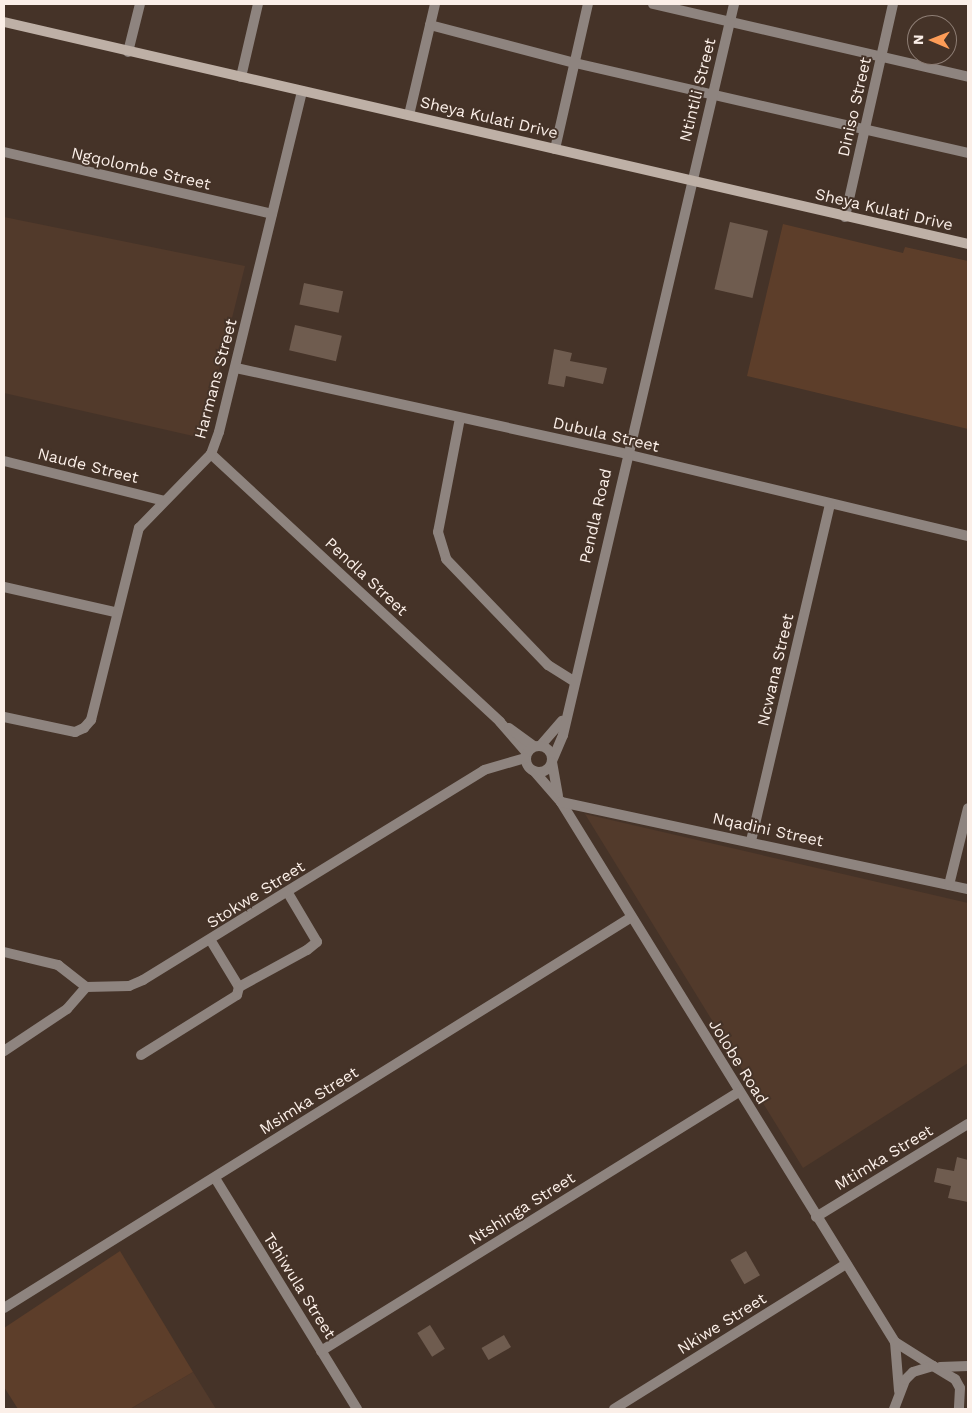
<!DOCTYPE html>
<style>
body{margin:0}
#map{position:relative;width:972px;height:1413px;overflow:hidden;background:#453328;font-family:"Work Sans",sans-serif}
div>[style]{position:absolute}
.built>*{inset:0;background:#523a2b}
.green>*{inset:0;background:#5d3e2a}
.building>*{inset:0;background:#6f5c4f;transform-origin:0 0}
.street>*{height:10px;margin:-5px;padding:0 5px;transform-origin:5px;border-radius:5px;background:#8e847f}
.street>.ring{margin:-5px;padding:0;box-sizing:content-box;background:none;border:10px solid #8e847f;border-radius:50%}
.secondary>*{height:10px;margin:-5px;padding:0 5px;transform-origin:5px;border-radius:5px;background:#beb0a6}
span{translate:-50% -50%;white-space:nowrap;text-align:center;line-height:1.15;-webkit-text-stroke:4px #453328;paint-order:stroke}
.street-label{font-size:16px;color:#fbefe8}
.frame{position:absolute;inset:0;border:5px solid #fbefe8;pointer-events:none}
.north{position:absolute;left:907px;top:15px;width:50px;height:50px;box-sizing:border-box;background:#453328;border:1px solid #8e7e75;border-radius:50%;rotate:271deg;font-size:14px;font-weight:700;line-height:20px;text-align:center;color:#fbefe8}
.north::after{content:'';display:block;margin:auto;width:18px;height:22px;background:#fd9c57;clip-path:polygon(50% 0,100% 100%,50% 72%,0 100%)}
</style>
<div id="map">
<div class="built">
<i style="clip-path:polygon(4px 217px,245px 266px,202px 438px,4px 393px)"></i>
<i style="clip-path:polygon(585px 814px,968px 903px,968px 1063px,803px 1168px)"></i>
<i style="clip-path:polygon(193px 1372px,216px 1409px,130px 1409px)"></i>
</div>
<div class="green">
<i style="clip-path:polygon(783px 224px,903px 253px,905px 247px,968px 261px,968px 429px,747px 376px)"></i>
<i style="clip-path:polygon(120px 1251px,193px 1372px,130px 1409px,18px 1409px,4px 1387px,4px 1328px)"></i>
</div>
<div class="building">
<i style="left:730px;top:222px;width:39px;height:69px;rotate:13deg"></i>
<i style="left:304px;top:283px;width:40px;height:22px;rotate:12deg"></i>
<i style="left:295px;top:325px;width:48px;height:26px;rotate:13deg"></i>
<i style="clip-path:polygon(554px 349px,572px 353px,570px 361px,607px 368px,603px 384px,566px 376px,564px 387px,548px 384px)"></i>
<i style="clip-path:polygon(957px 1157px,968px 1160px,968px 1202px,948px 1198px,951px 1186px,934px 1182px,937px 1168px,954px 1171px)"></i>
<i style="left:746px;top:1251px;width:28px;height:18px;rotate:60deg"></i>
<i style="left:430px;top:1325px;width:28px;height:15px;rotate:58deg"></i>
<i style="left:504px;top:1335px;width:14px;height:26px;rotate:60deg"></i>
</div>
<div class="street">
<i style="left:653px;top:4px;width:323px;rotate:13deg"></i>
<i style="left:430px;top:25px;width:150px;rotate:14.7deg"></i>
<i style="left:575px;top:63px;width:403px;rotate:12.9deg"></i>
<i style="left:128px;top:52px;width:49px;rotate:-76deg"></i>
<i style="left:241px;top:77px;width:75px;rotate:-76.9deg"></i>
<i style="left:409px;top:115px;width:114px;rotate:-76.8deg"></i>
<i style="left:555px;top:149px;width:149px;rotate:-77.2deg"></i>
<i style="left:4px;top:152px;width:275px;rotate:13deg"></i>
<i style="left:845px;top:217px;width:218px;rotate:-77.3deg"></i>
<i style="left:236px;top:368px;width:399px;rotate:12.4deg"></i>
<i style="left:626px;top:454px;width:352px;rotate:13.5deg"></i>
<i style="left:460px;top:418px;width:116px;rotate:100.9deg"></i>
<i style="left:438px;top:532px;width:28px;rotate:73deg"></i>
<i style="left:446px;top:559px;width:147px;rotate:46.1deg"></i>
<i style="left:548px;top:665px;width:31px;rotate:32deg"></i>
<i style="left:211px;top:454px;width:394px;rotate:42.8deg"></i>
<i style="left:500px;top:722px;width:41px;rotate:48.9deg"></i>
<i style="left:4px;top:461px;width:165px;rotate:14deg"></i>
<i style="left:4px;top:587px;width:114px;rotate:12.7deg"></i>
<i style="left:4px;top:717px;width:73px;rotate:11.9deg"></i>
<i style="left:75px;top:732px;width:10px;rotate:-24deg"></i>
<i style="left:84px;top:728px;width:11px;rotate:-49deg"></i>
<i style="left:91px;top:720px;width:198px;rotate:-76deg"></i>
<i style="left:139px;top:528px;width:103px;rotate:-45.8deg"></i>
<i style="left:211px;top:454px;width:23px;rotate:-70deg"></i>
<i style="left:219px;top:432px;width:351px;rotate:-76.3deg"></i>
<i style="left:509px;top:728px;width:31px;rotate:36deg"></i>
<i style="left:541px;top:745px;width:32px;rotate:-49deg"></i>
<i class="ring" style="left:526px;top:746px;width:16px;height:16px"></i>
<i style="left:552px;top:761px;width:28px;rotate:-67deg"></i>
<i style="left:563px;top:735px;width:751px;rotate:-76.83deg"></i>
<i style="left:552px;top:762px;width:34px;rotate:80deg"></i>
<i style="left:534px;top:771px;width:41px;rotate:48.9deg"></i>
<i style="left:561px;top:802px;width:635px;rotate:58.26deg"></i>
<i style="left:895px;top:1342px;width:49px;rotate:85.3deg"></i>
<i style="left:561px;top:802px;width:416px;rotate:12.1deg"></i>
<i style="left:751px;top:841px;width:345px;rotate:-76.8deg"></i>
<i style="left:949px;top:885px;width:79px;rotate:-76.1deg"></i>
<i style="left:211px;top:941px;width:54px;rotate:58.7deg"></i>
<i style="left:239px;top:987px;width:77px;rotate:-28.6deg"></i>
<i style="left:307px;top:950px;width:13px;rotate:-39deg"></i>
<i style="left:317px;top:942px;width:57px;rotate:-120.6deg"></i>
<i style="left:4px;top:952px;width:56px;rotate:13.5deg"></i>
<i style="left:58px;top:965px;width:36px;rotate:38deg"></i>
<i style="left:4px;top:1051px;width:76px;rotate:-33.7deg"></i>
<i style="left:67px;top:1009px;width:29px;rotate:-49deg"></i>
<i style="left:86px;top:987px;width:43px;rotate:-1.3deg"></i>
<i style="left:129px;top:986px;width:15px;rotate:-23deg"></i>
<i style="left:143px;top:980px;width:400px;rotate:-31.6deg"></i>
<i style="left:484px;top:770px;width:43px;rotate:-16.3deg"></i>
<i style="left:141px;top:1055px;width:113px;rotate:-32deg"></i>
<i style="left:237px;top:995px;width:8px;rotate:-76deg"></i>
<i style="left:215px;top:1178px;width:271px;rotate:58.4deg"></i>
<i style="left:816px;top:1217px;width:178px;rotate:-31.5deg"></i>
<i style="left:4px;top:1308px;width:738px;rotate:-31.92deg"></i>
<i style="left:895px;top:1342px;width:45px;rotate:32.3deg"></i>
<i style="left:321px;top:1351px;width:492px;rotate:-31.8deg"></i>
<i style="left:940px;top:1367px;width:28px;rotate:-2deg"></i>
<i style="left:614px;top:1409px;width:274px;rotate:-32deg"></i>
<i style="left:894px;top:1409px;width:31px;rotate:-69deg"></i>
<i style="left:905px;top:1380px;width:11px;rotate:-45deg"></i>
<i style="left:913px;top:1372px;width:21px;rotate:-17deg"></i>
<i style="left:933px;top:1366px;width:26px;rotate:31deg"></i>
<i style="left:955px;top:1379px;width:10px;rotate:61deg"></i>
<i style="left:960px;top:1388px;width:21px;rotate:93deg"></i>
</div>
<div class="secondary">
<i style="left:4px;top:22px;width:989px;rotate:12.97deg"></i>
</div>
<div class="street-label">
<span style="left:698px;top:90px;rotate:-76deg">Ntintili Street</span>
<span style="left:855px;top:107px;rotate:-77deg">Diniso Street</span>
<span style="left:489px;top:118px;rotate:13deg">Sheya Kulati Drive</span>
<span style="left:141px;top:169px;rotate:13deg">Ngqolombe Street</span>
<span style="left:884px;top:210px;rotate:13deg">Sheya Kulati Drive</span>
<span style="left:216px;top:379px;rotate:-75deg">Harmans Street</span>
<span style="left:606px;top:435px;rotate:13deg">Dubula Street</span>
<span style="left:88px;top:466px;rotate:14deg">Naude Street</span>
<span style="left:596px;top:516px;rotate:-77deg">Pendla Road</span>
<span style="left:366px;top:577px;rotate:43deg">Pendla Street</span>
<span style="left:776px;top:670px;rotate:-77deg">Ncwana Street</span>
<span style="left:768px;top:830px;rotate:12deg">Nqadini Street</span>
<span style="left:256px;top:895px;rotate:-32deg">Stokwe Street</span>
<span style="left:738px;top:1062px;rotate:58deg">Jolobe Road</span>
<span style="left:309px;top:1101px;rotate:-32deg">Msimka Street</span>
<span style="left:884px;top:1158px;rotate:-31deg">Mtimka Street</span>
<span style="left:522px;top:1209px;rotate:-32deg">Ntshinga Street</span>
<span style="left:299px;top:1286px;rotate:58deg">Tshiwula Street</span>
<span style="left:722px;top:1324px;rotate:-32deg">Nkiwe Street</span>
</div>
<div class="frame"></div>
<div class="north">N</div>
</div>
